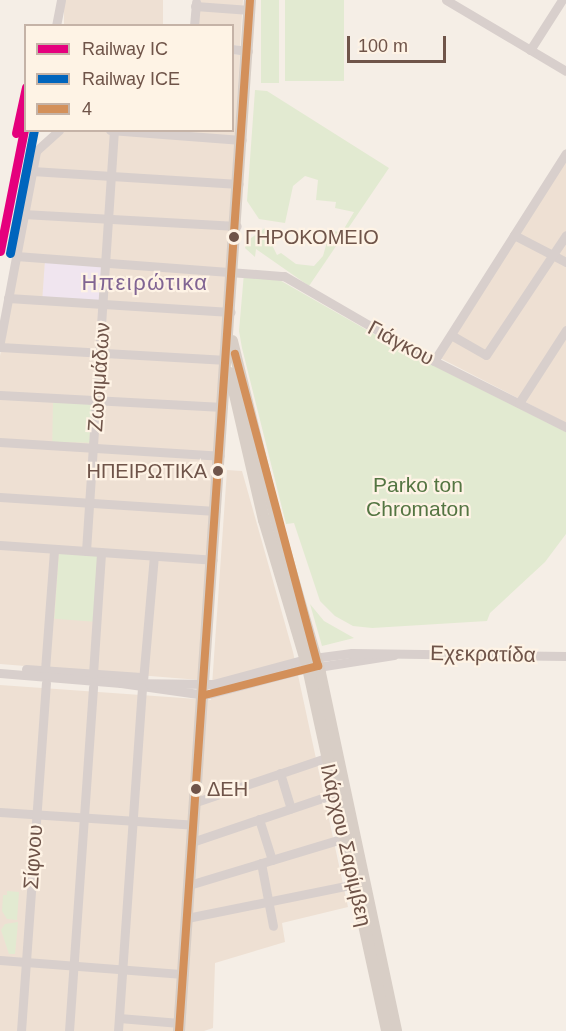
<!DOCTYPE html>
<meta charset="utf-8">
<style>
body{margin:0}
#map{position:relative;width:566px;height:1031px;overflow:hidden;background:#f5eee6;font-family:Helvetica,sans-serif}
div>[style]{position:absolute}
.residential>*{inset:0;background:#eee0d3;transform-origin:0 0}
.education>*{inset:0;background:#f0e5ef;transform-origin:0 0}
.green>*{inset:0;background:#e2ead1;transform-origin:0 0}
.minor>*{height:9px;margin:-4.5px;padding:0 4.5px;transform-origin:4.5px;border-radius:4.5px;background:#d8cfcc}
.major>*{height:12px;margin:-6px;padding:0 6px;transform-origin:6px;border-radius:6px;background:#d8cec6}
.bus-1>*{height:8px;margin:-4px;padding:0 4px;transform-origin:4px;border-radius:4px;background:#d3905a}
.rail-1>*{height:9px;margin:-4.5px;padding:0 4.5px;transform-origin:4.5px;border-radius:4.5px;background:#e5007d}
.rail-2>*{height:9px;margin:-4.5px;padding:0 4.5px;transform-origin:4.5px;border-radius:4.5px;background:#0065bd}
.dots>*{width:16px;height:16px;translate:-50% -50%;box-sizing:border-box;border:3px solid #fef3e5;border-radius:50%}
span{translate:-50% -50%;white-space:nowrap;text-align:center;line-height:1.15;-webkit-text-stroke:4.5px #fef3e5;paint-order:stroke}
.bus-label{font-size:20px;color:#6f5449}
.left{translate:0 -50%;text-align:left}
.right{translate:-100% -50%;text-align:right}
.street-label{font-size:21px;color:#6f5449}
.park-label{font-size:21px;color:#547542}
.neighbourhood-label{font-size:22px;color:#806493;letter-spacing:1.5px}
.legend{position:absolute;left:24px;top:24px;width:210px;height:108px;box-sizing:border-box;background:#fef3e5;border:2px solid #c5b3a7;margin:0;padding:8px 10px;list-style:none;font-size:18px;color:#6f5449}
.legend li{display:flex;align-items:center;gap:12px;height:30px}
.legend b{width:30px;border:2px solid #c5b3a7}
.scale{position:absolute;left:347px;top:36px;width:99px;height:27px;box-sizing:border-box;border:3px solid #6f5449;border-top:0;padding-left:8px;font-size:18px;line-height:21px;white-space:nowrap;color:#6f5449;-webkit-text-stroke:4px #fef3e5;paint-order:stroke}
</style>
<div id="map">
<div class="residential">
<i style="left:64px;top:0;width:99px;height:26px"></i>
<i style="clip-path:polygon(199px 0,243px 0,240px 46px,233px 45px,232px 26px,198px 26px)"></i>
<i style="clip-path:polygon(233px 54px,240px 55px,200px 680px,0 664px,0 356px,38px 154px,61px 131px,232px 130px)"></i>
<i style="clip-path:polygon(566px 159px,566px 423px,440px 358px)"></i>
<i style="clip-path:polygon(227px 470px,242px 471px,293px 652px,348px 907px,282px 923px,285px 942px,215px 963px,213px 1028px,204px 1031px,0 1031px,0 685px,211px 700px)"></i>
</div>
<div class="education">
<i style="left:45px;top:260px;width:59px;height:37px;rotate:4deg"></i>
</div>
<div class="green">
<i style="left:261px;top:0;width:18px;height:83px"></i>
<i style="left:285px;top:0;width:59px;height:81px"></i>
<i style="clip-path:polygon(255px 90px,267px 91px,389px 168px,309px 286px,256px 249px,255px 257px,245px 248px,247px 241px,265px 228px,275px 241px,271px 243px,277px 255px,281px 253px,296px 264px,314px 266px,323px 256px,330px 231px,342px 232px,354px 212px,335px 208px,336px 202px,316px 200px,318px 180px,305px 176px,293px 186px,285px 223px,259px 219px,247px 201px)"></i>
<i style="clip-path:polygon(244px 273px,276px 278px,395px 346px,566px 432px,566px 534px,545px 562px,490px 613px,487px 621px,372px 628px,353px 626px,335px 616px,320px 601px,294px 523px,286px 524px,242px 348px,239px 331px)"></i>
<i style="left:53px;top:401px;width:40px;height:41px;rotate:1deg"></i>
<i style="left:59px;top:552px;width:40px;height:67px;rotate:4deg"></i>
<i style="clip-path:polygon(310px 604px,324px 621px,354px 638px,322px 646px)"></i>
<i style="clip-path:polygon(7px 891px,19px 892px,17px 920px,7px 919px,2px 911px,3px 895px,7px 895px)"></i>
<i style="clip-path:polygon(18px 922px,15px 954px,9px 954px,1px 930px,5px 924px)"></i>
</div>
<div class="minor">
<i style="left:446px;top:0;width:139px;rotate:30.6deg"></i>
<i style="left:195px;top:6px;width:55px;rotate:4.2deg"></i>
<i style="left:56px;top:26px;width:26px;rotate:-79deg"></i>
<i style="left:194px;top:26px;width:24px;rotate:-85deg"></i>
<i style="left:232px;top:49px;width:16px;rotate:7deg"></i>
<i style="left:530px;top:50px;width:59px;rotate:-57.4deg"></i>
<i style="left:110px;top:130px;width:132px;rotate:4.3deg"></i>
<i style="left:32px;top:171px;width:207px;rotate:3.6deg"></i>
<i style="left:23px;top:214px;width:214px;rotate:3.2deg"></i>
<i style="left:514px;top:235px;width:59px;rotate:27.4deg"></i>
<i style="left:16px;top:256px;width:269px;rotate:4.3deg"></i>
<i style="left:284px;top:276px;width:143px;rotate:30.1deg"></i>
<i style="left:408px;top:348px;width:177px;rotate:26.6deg"></i>
<i style="left:8px;top:298px;width:223px;rotate:3.6deg"></i>
<i style="left:451px;top:335px;width:40px;rotate:29.7deg"></i>
<i style="left:486px;top:355px;width:144px;rotate:-56.3deg"></i>
<i style="left:0;top:342px;width:194px;rotate:-79.3deg"></i>
<i style="left:36px;top:151px;width:31px;rotate:-42deg"></i>
<i style="left:0;top:347px;width:227px;rotate:3.3deg"></i>
<i style="left:434px;top:361px;width:246px;rotate:-57.6deg"></i>
<i style="left:0;top:395px;width:223px;rotate:3.1deg"></i>
<i style="left:519px;top:403px;width:87px;rotate:-57.2deg"></i>
<i style="left:0;top:442px;width:220px;rotate:3.6deg"></i>
<i style="left:0;top:497px;width:216px;rotate:3.7deg"></i>
<i style="left:0;top:545px;width:213px;rotate:4deg"></i>
<i style="left:86px;top:551px;width:421px;rotate:-86.2deg"></i>
<i style="left:26px;top:669px;width:115px;rotate:4deg"></i>
<i style="left:45px;top:670px;width:121px;rotate:-85.7deg"></i>
<i style="left:0;top:673px;width:121px;rotate:4.7deg"></i>
<i style="left:121px;top:683px;width:85px;rotate:8.1deg"></i>
<i style="left:205px;top:695px;width:97px;rotate:-14.9deg"></i>
<i style="left:299px;top:670px;width:96px;rotate:-9deg"></i>
<i style="left:93px;top:674px;width:122px;rotate:-86.2deg"></i>
<i style="left:143px;top:681px;width:125px;rotate:-85deg"></i>
<i style="left:121px;top:683px;width:92px;rotate:0.6deg"></i>
<i style="left:213px;top:684px;width:96px;rotate:-15deg"></i>
<i style="left:306px;top:659px;width:46px;rotate:-7.4deg"></i>
<i style="left:352px;top:653px;width:214px;rotate:0.8deg"></i>
<i style="left:280px;top:773px;width:37px;rotate:73deg"></i>
<i style="left:196px;top:802px;width:137px;rotate:-18.7deg"></i>
<i style="left:0;top:812px;width:194px;rotate:3.8deg"></i>
<i style="left:259px;top:819px;width:43px;rotate:72.4deg"></i>
<i style="left:192px;top:842px;width:150px;rotate:-18.7deg"></i>
<i style="left:261px;top:863px;width:64px;rotate:79.2deg"></i>
<i style="left:189px;top:885px;width:163px;rotate:-16.8deg"></i>
<i style="left:187px;top:918px;width:171px;rotate:-11.4deg"></i>
<i style="left:0;top:960px;width:184px;rotate:4.4deg"></i>
<i style="left:119px;top:1018px;width:61px;rotate:4.7deg"></i>
<i style="left:21px;top:1031px;width:349px;rotate:-85.9deg"></i>
<i style="left:69px;top:1031px;width:345px;rotate:-86deg"></i>
<i style="left:118px;top:1031px;width:344px;rotate:-86deg"></i>
</div>
<div class="major">
<i style="left:232px;top:341px;width:180px;rotate:76.2deg"></i>
<i style="left:275px;top:516px;width:163px;rotate:74deg"></i>
<i style="left:320px;top:673px;width:366px;rotate:78deg"></i>
<i style="left:230px;top:373px;width:151px;rotate:77deg"></i>
<i style="left:264px;top:520px;width:154px;rotate:73.4deg"></i>
<i style="left:308px;top:668px;width:371px;rotate:77.7deg"></i>
<i style="left:179px;top:1031px;width:1033px;rotate:-86.06deg"></i>
</div>
<div class="bus-1">
<i style="left:205px;top:695px;width:117px;rotate:-14.4deg"></i>
<i style="left:318px;top:666px;width:323px;rotate:-104.9deg"></i>
<i style="left:179px;top:1031px;width:1033px;rotate:-86.06deg"></i>
</div>
<div class="rail-1">
<i style="left:16px;top:133px;width:47px;rotate:-77.7deg"></i>
<i style="left:0;top:251px;width:134px;rotate:-78.8deg"></i>
</div>
<div class="rail-2">
<i style="left:10px;top:253px;width:125px;rotate:-79deg"></i>
</div>
<div class="dots">
<i style="left:234px;top:237px;background:#6f5449"></i>
<i style="left:218px;top:471px;background:#6f5449"></i>
<i style="left:196px;top:789px;background:#6f5449"></i>
</div>
<div class="bus-label">
<span class="left" style="left:245px;top:237px">ΓΗΡΟΚΟΜΕΙΟ</span>
<span class="right" style="left:207px;top:471px">ΗΠΕΙΡΩΤΙΚΑ</span>
<span class="left" style="left:207px;top:789px">ΔΕΗ</span>
</div>
<div class="street-label">
<span style="left:401px;top:343px;rotate:28deg">Γιάγκου</span>
<span style="left:99px;top:377px;rotate:-86deg">Ζωσιμάδων</span>
<span style="left:483px;top:654px;rotate:1deg">Εχεκρατίδα</span>
<span style="left:346px;top:845px;rotate:77deg">Ιλάρχου Σαρίμβεη</span>
<span style="left:33px;top:857px;rotate:-86deg">Σίφνου</span>
</div>
<div class="park-label">
<span style="left:418px;top:497px">Parko ton<br>Chromaton</span>
</div>
<div class="neighbourhood-label">
<span style="left:145px;top:283px">Ηπειρώτικα</span>
</div>
<ul class="legend">
<li><b style="height:8px;background:#e5007d"></b>Railway IC</li>
<li><b style="height:8px;background:#0065bd"></b>Railway ICE</li>
<li><b style="height:8px;background:#d3905a"></b>4</li>
</ul>
<div class="scale">100 m</div>
</div>
